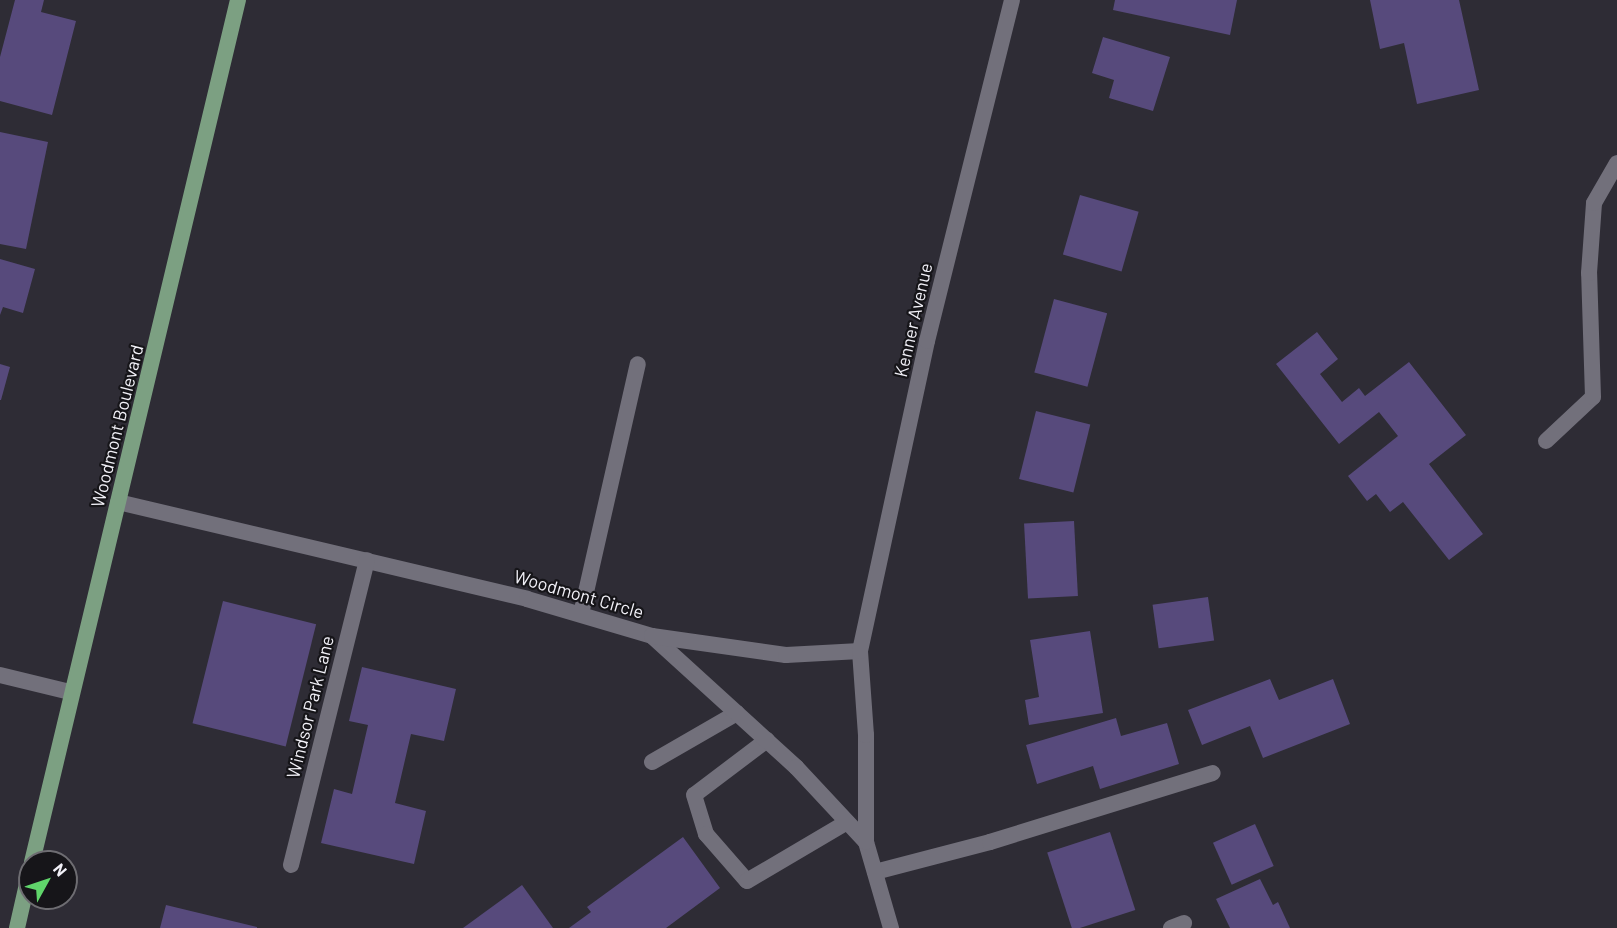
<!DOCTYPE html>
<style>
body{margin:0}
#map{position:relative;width:1617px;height:928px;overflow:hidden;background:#2e2c35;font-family:Barlow,sans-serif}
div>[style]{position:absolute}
.building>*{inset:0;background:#574a7c;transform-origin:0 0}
.service>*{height:16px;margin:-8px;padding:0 8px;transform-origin:8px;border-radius:8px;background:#72707b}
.minor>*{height:16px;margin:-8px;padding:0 8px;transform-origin:8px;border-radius:8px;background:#72707b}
.primary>*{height:16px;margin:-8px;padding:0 8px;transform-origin:8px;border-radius:8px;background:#7ca082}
span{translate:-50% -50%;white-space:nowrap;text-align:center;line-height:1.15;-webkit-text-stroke:4.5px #161519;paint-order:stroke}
.street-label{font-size:18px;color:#f2f1f8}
.north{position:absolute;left:18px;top:850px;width:60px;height:60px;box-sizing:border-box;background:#161519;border:2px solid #6e6d72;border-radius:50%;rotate:50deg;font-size:16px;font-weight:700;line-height:24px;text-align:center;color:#f2f1f8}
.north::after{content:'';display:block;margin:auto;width:21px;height:27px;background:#60d56b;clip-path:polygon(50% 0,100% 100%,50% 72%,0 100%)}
</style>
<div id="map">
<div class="building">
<i style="clip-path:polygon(15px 0,44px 0,41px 12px,76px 21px,52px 115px,0 101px,0 57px)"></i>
<i style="clip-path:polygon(1115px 0,1237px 0,1230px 35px,1113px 10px)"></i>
<i style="clip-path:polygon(1370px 0,1459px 0,1479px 90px,1417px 104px,1404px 43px,1380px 49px)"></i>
<i style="clip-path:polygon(1103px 37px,1170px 57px,1153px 111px,1109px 98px,1114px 80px,1092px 73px)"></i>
<i style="clip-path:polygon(0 132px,48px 142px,26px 249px,0 244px)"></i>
<i style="left:1080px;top:195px;width:61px;height:62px;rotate:16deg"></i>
<i style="clip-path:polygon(0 259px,35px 269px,23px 313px,3px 307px,0 315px)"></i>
<i style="left:1054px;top:299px;width:55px;height:76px;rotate:15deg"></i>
<i style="clip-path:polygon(1317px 332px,1338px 359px,1320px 374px,1342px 402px,1359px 388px,1365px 396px,1409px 362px,1466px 435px,1429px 464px,1483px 534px,1449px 560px,1403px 502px,1390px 512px,1376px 494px,1367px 501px,1348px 476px,1398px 436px,1379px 412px,1339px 444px,1276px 364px)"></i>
<i style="clip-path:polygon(0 364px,10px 367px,1px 400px,0 400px)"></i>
<i style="left:1036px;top:411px;width:56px;height:70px;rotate:14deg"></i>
<i style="left:1074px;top:521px;width:75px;height:50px;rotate:87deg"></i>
<i style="left:1208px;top:597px;width:44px;height:56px;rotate:82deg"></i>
<i style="left:223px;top:601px;width:96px;height:126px;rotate:14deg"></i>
<i style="clip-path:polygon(1090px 631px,1103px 713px,1029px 725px,1025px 700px,1039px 697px,1030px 640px)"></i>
<i style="clip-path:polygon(362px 667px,456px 689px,444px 741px,411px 734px,395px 803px,426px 811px,414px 864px,321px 843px,334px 789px,352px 794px,368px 725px,349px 721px)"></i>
<i style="clip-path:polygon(1270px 679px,1279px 700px,1333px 679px,1350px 724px,1263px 758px,1250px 726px,1202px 745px,1188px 710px)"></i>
<i style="clip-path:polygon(1116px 718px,1121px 736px,1167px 723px,1179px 764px,1100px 789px,1093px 766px,1037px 784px,1026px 745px)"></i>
<i style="left:1255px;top:824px;width:46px;height:46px;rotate:66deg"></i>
<i style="left:1110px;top:832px;width:82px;height:66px;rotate:72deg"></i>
<i style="clip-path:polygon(683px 837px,720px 888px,666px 928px,569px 928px,591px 912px,587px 907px)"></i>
<i style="clip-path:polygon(1260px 879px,1273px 905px,1278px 902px,1290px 928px,1230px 928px,1216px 899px)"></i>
<i style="clip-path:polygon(522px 885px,553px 928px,463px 928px)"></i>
<i style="clip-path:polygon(166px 905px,257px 927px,257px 928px,160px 928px)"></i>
</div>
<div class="service">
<i style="left:1546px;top:441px;width:64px;rotate:-43.1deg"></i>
<i style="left:1593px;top:397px;width:124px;rotate:-91.8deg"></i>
<i style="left:1589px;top:273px;width:70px;rotate:-85.9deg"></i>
<i style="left:1594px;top:203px;width:46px;rotate:-60.1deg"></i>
<i style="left:581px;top:614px;width:256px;rotate:-77.2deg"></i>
<i style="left:767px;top:740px;width:91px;rotate:143deg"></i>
<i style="left:694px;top:795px;width:41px;rotate:72.9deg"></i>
<i style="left:706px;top:834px;width:62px;rotate:48.9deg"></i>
<i style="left:747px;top:881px;width:116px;rotate:-30.5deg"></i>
<i style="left:652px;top:762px;width:98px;rotate:-30deg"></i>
<i style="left:875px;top:872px;width:119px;rotate:-14.6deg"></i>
<i style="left:990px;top:842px;width:233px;rotate:-17.2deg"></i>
<i style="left:1171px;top:928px;width:14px;rotate:-21deg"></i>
</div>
<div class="minor">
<i style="left:118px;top:502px;width:420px;rotate:13.3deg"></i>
<i style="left:527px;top:599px;width:130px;rotate:16.5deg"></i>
<i style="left:652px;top:636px;width:195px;rotate:42.3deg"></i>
<i style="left:796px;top:767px;width:103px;rotate:47deg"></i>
<i style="left:866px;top:842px;width:90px;rotate:73.8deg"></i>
<i style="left:652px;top:636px;width:135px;rotate:8.1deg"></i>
<i style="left:786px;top:655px;width:74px;rotate:-3.1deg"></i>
<i style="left:0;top:675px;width:72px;rotate:13.7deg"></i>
<i style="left:866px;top:842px;width:107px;rotate:-90deg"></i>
<i style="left:866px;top:735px;width:84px;rotate:-94.1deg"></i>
<i style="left:860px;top:651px;width:317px;rotate:-77.8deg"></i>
<i style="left:927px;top:341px;width:351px;rotate:-76deg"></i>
<i style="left:291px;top:865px;width:314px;rotate:-76deg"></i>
</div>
<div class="primary">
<i style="left:32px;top:862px;width:886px;rotate:-76.56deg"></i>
<i style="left:17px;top:928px;width:58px;rotate:-77.2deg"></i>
</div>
<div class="street-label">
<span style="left:913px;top:320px;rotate:-77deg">Kenner Avenue</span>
<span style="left:117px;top:426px;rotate:-76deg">Woodmont Boulevard</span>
<span style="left:579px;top:594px;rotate:16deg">Woodmont Circle</span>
<span style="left:310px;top:707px;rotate:-76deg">Windsor Park Lane</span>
</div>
<div class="north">N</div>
</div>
